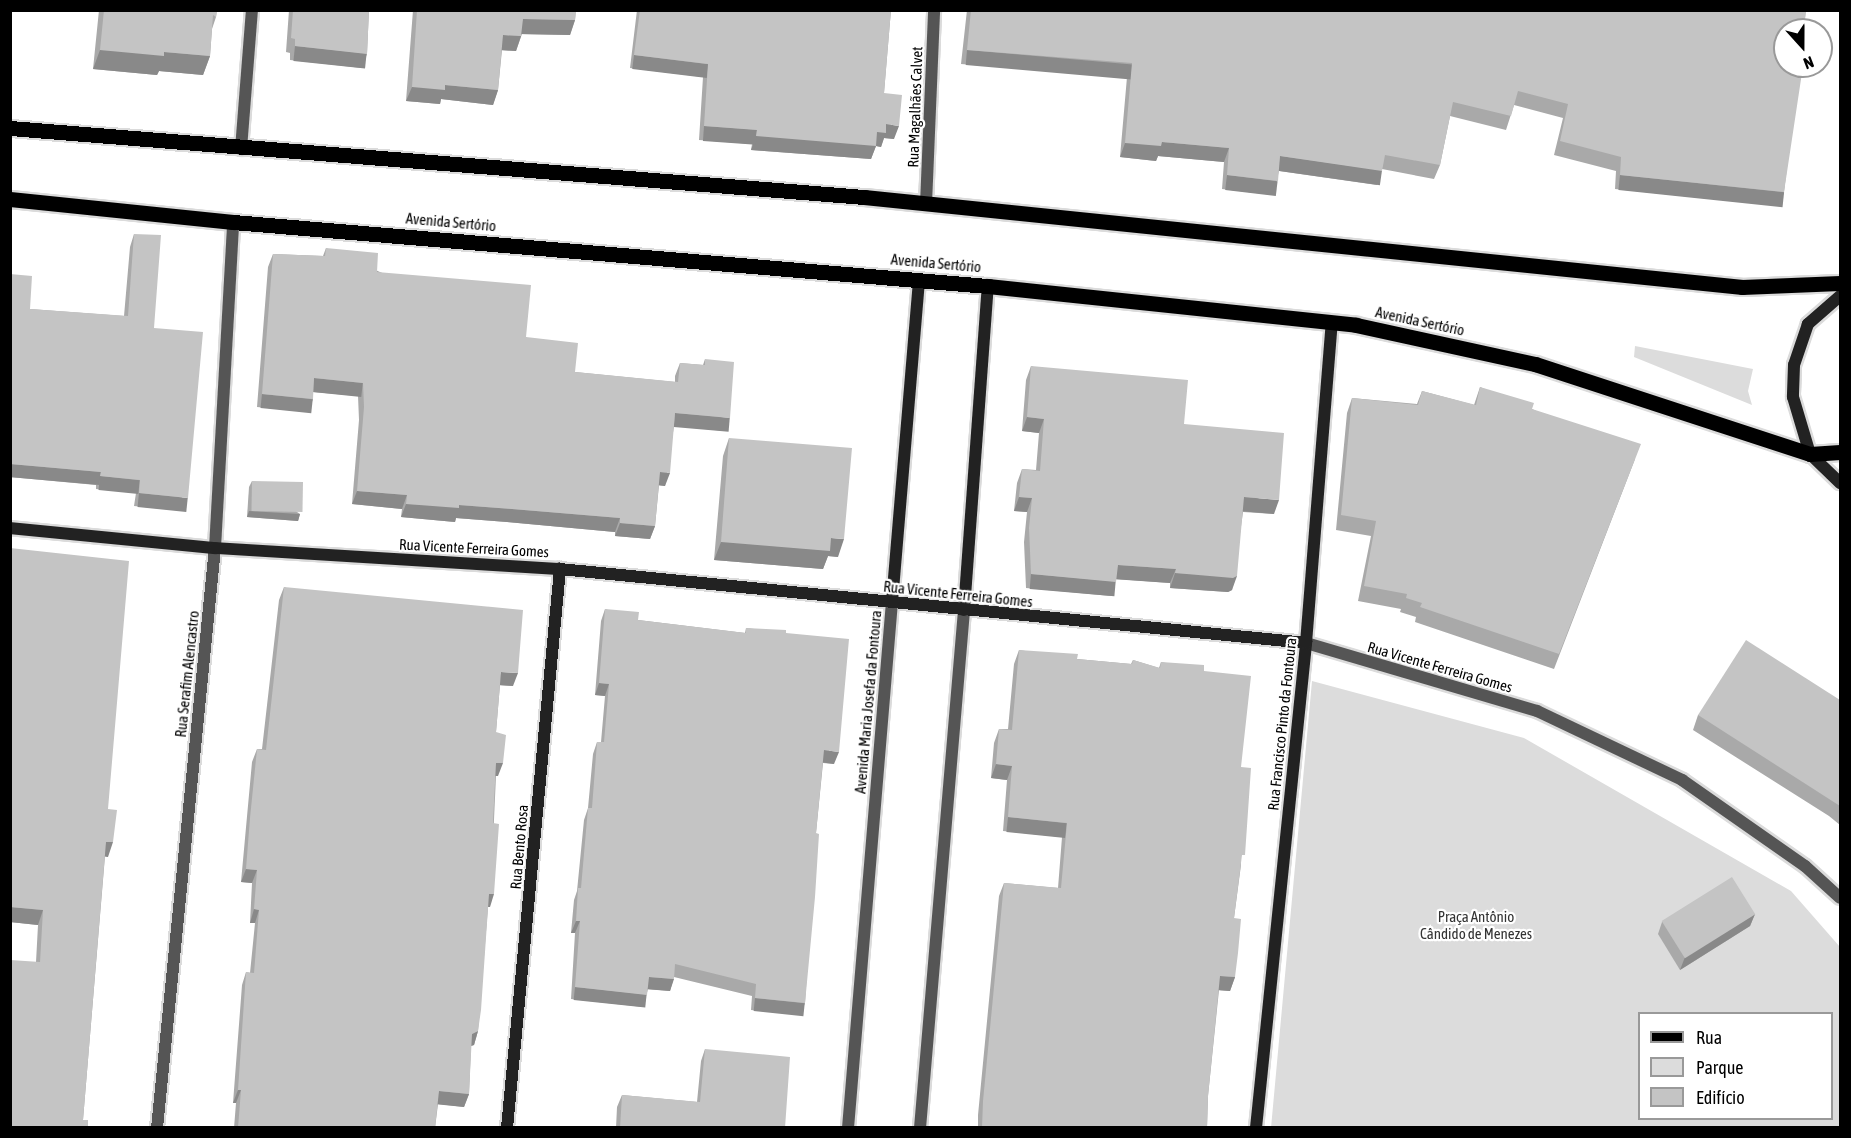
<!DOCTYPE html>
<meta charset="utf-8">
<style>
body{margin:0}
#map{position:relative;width:1851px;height:1138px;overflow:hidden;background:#fff;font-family:"Asap Condensed",sans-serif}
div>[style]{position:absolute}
.green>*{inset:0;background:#dcdcdc}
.roads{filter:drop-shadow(2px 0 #dbdbdb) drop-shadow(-2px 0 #dbdbdb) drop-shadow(0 2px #dbdbdb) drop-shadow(0 -2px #dbdbdb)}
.street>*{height:12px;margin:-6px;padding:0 6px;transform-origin:6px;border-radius:6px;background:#555}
.secondary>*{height:12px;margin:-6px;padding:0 6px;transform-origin:6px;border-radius:6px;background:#222}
.primary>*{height:15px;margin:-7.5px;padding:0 7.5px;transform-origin:7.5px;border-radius:7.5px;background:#000}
.wall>*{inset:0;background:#a9a9a9}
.shaded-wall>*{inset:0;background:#898989;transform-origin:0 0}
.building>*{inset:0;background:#c4c4c4;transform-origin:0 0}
span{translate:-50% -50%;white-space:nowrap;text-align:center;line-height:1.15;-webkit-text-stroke:4.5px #fff;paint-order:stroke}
.street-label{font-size:15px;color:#000}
.park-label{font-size:15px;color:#333}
.frame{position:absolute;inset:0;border:12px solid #000;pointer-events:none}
.legend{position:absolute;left:1638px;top:1012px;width:195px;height:108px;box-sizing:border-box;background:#fff;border:2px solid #999;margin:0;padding:8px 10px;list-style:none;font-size:18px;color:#000}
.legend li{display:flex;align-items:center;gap:12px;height:30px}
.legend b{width:30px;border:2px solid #999}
.north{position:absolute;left:1773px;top:18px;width:60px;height:60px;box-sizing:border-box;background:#fff;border:2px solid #999;border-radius:50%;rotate:159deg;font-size:16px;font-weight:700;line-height:24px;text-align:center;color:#000}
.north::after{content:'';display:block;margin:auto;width:21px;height:27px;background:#000;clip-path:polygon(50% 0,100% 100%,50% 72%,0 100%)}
</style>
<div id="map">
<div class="green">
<i style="clip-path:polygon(1635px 346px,1753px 369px,1748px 391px,1752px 405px,1634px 357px)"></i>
<i style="clip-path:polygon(evenodd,1312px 681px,1524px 738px,1791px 891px,1840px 947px,1840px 1127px,1271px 1128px,1312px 681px,1640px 1014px,1832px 1014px,1832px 1118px,1640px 1118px,1640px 1014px)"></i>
</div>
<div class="roads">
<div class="street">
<i style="left:241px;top:149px;width:139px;rotate:-85.5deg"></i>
<i style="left:926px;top:204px;width:194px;rotate:-87.6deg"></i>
<i style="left:1306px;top:643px;width:241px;rotate:16.4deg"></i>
<i style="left:1537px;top:711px;width:161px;rotate:25.4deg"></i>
<i style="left:1682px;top:780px;width:150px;rotate:35deg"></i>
<i style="left:1805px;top:866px;width:47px;rotate:42.4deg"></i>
<i style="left:157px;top:1128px;width:583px;rotate:-84.29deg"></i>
<i style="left:215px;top:548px;width:326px;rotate:-86.8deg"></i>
<i style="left:848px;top:1128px;width:528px;rotate:-85.22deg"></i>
<i style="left:920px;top:1128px;width:520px;rotate:-85.14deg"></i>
</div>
<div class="secondary">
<i style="left:1840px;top:296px;width:43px;rotate:138.8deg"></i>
<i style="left:1808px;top:324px;width:43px;rotate:108.9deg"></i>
<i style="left:1794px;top:365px;width:32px;rotate:92deg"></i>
<i style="left:1793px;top:397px;width:59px;rotate:73.4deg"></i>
<i style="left:1810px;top:454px;width:42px;rotate:44deg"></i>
<i style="left:10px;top:528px;width:206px;rotate:5.6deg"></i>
<i style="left:215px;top:548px;width:346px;rotate:3.5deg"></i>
<i style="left:560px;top:569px;width:750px;rotate:5.66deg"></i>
<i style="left:892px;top:602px;width:323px;rotate:-85.2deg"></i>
<i style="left:964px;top:610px;width:325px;rotate:-85.8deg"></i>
<i style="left:507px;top:1128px;width:562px;rotate:-84.58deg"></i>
<i style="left:1256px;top:1128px;width:488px;rotate:-84.1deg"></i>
<i style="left:1306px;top:643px;width:322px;rotate:-85.4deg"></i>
</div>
<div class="primary">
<i style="left:10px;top:128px;width:857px;rotate:4.62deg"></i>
<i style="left:864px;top:197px;width:883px;rotate:5.85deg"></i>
<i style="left:1742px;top:287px;width:98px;rotate:-2.3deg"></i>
<i style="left:10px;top:199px;width:224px;rotate:5.9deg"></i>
<i style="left:233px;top:222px;width:758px;rotate:4.85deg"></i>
<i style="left:988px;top:286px;width:370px;rotate:6deg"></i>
<i style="left:1356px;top:325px;width:183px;rotate:12.3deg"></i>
<i style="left:1535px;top:364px;width:289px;rotate:18.1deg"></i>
<i style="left:1810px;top:454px;width:30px;rotate:-4deg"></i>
</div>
</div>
<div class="wall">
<i style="clip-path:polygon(99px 10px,217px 10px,216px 17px,212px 29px,210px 56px,203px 75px,159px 71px,157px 75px,93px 69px)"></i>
<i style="clip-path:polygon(289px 10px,369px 10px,367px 54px,362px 68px,290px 60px,290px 53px,286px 52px)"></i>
<i style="clip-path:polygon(413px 10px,576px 10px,575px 20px,570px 35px,522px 34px,516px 51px,502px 50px,498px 90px,493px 105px,441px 99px,440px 104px,406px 101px)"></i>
<i style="clip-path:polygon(637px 10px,891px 10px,884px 93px,894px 139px,884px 138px,881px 147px,876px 146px,871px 159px,751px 150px,752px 144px,699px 140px,703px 77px,630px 68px)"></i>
<i style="clip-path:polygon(967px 10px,1806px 10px,1784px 192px,1779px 206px,1615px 189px,1616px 171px,1554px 155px,1563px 118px,1514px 105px,1506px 130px,1450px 116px,1440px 165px,1434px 179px,1382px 169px,1377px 185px,1279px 171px,1273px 195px,1222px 189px,1224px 162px,1158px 156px,1156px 161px,1120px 157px,1127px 77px,961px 64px)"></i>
<i style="clip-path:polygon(134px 234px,154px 328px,184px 511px,134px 506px,136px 493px,96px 489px,96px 485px,10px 477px,10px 274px,30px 309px,124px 316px,130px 247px)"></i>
<i style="clip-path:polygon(326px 248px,526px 337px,575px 372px,675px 382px,675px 376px,680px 363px,703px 365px,705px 359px,725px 431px,674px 426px,665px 486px,659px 485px,655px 526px,650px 539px,615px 536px,615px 532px,507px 522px,456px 518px,455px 522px,401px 517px,402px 509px,352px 504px,359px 420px,358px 396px,313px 392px,313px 399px,308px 412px,257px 407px,268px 267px,273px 254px,323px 256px)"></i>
<i style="clip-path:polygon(1031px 366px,1184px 424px,1274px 514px,1243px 512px,1232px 590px,1228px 592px,1170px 588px,1170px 583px,1116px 579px,1111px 596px,1026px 588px,1024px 542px,1027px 512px,1014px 511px,1017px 483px,1022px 469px,1036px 470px,1039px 433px,1022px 431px,1026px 380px)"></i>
<i style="clip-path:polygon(1480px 387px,1532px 409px,1635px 459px,1554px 669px,1415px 622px,1416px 617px,1400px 612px,1401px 609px,1358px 601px,1371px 536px,1336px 530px,1347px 413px,1352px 398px,1417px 404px,1422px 391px,1474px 405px)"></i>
<i style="clip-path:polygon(729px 438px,838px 557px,828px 556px,823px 569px,714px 560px,723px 456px)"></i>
<i style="clip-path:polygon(252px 481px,300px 514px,298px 521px,247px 517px,249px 487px)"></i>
<i style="clip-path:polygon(10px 548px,108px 809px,108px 857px,105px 856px,83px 1120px,10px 1128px,36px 962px,38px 925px,10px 922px)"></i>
<i style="clip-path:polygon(284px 587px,513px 686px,500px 685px,496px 732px,498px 776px,496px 776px,490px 907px,488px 907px,478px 1031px,474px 1045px,471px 1046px,469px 1094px,464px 1107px,438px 1104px,435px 1128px,234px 1128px,236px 1103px,233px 1103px,242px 985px,246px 972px,250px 973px,255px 923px,250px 923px,252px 883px,241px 882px,252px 762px,257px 749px,262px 749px,279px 600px)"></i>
<i style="clip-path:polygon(605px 609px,638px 620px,745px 633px,746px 628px,786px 633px,834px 764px,823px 763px,816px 833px,805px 1003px,800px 1015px,751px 1010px,752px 996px,674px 977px,670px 991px,648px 989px,643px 1007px,571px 999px,575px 933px,571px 933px,574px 900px,577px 891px,584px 820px,588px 808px,593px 754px,597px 742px,601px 742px,605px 696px,595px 695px,601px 621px)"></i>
<i style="clip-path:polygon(1019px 650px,1077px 659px,1131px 664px,1133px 660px,1159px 668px,1161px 662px,1204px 671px,1241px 767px,1241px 865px,1234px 918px,1235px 977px,1230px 991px,1219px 990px,1208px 1096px,1207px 1128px,978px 1128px,978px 1115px,999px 896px,1004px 883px,1058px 888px,1062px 837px,1003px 831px,1007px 780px,991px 778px,994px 743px,999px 729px,1008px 729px,1014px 664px)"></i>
<i style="clip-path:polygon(1840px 700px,1840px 825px,1829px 816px,1693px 730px,1698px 715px)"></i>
<i style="clip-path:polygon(1755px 914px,1750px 926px,1680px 970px,1658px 934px,1662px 922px)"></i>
<i style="clip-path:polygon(705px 1049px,785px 1128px,616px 1128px,617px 1107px,622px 1095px,697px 1102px,701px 1061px)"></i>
</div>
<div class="shaded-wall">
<i style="clip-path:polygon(523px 19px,575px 20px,570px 35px,517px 34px)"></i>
<i style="clip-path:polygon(503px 35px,521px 36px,516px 51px,498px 50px)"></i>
<i style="left:295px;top:46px;width:72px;height:15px;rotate:6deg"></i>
<i style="clip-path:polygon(100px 50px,164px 52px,210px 56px,203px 75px,159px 71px,157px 75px,93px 69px)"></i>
<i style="left:967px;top:50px;width:166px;height:15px;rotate:5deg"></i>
<i style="left:634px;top:55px;width:75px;height:14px;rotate:7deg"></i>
<i style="clip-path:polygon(445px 85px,498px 90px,493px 105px,441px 99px,440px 104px,406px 101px,412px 87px)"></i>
<i style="clip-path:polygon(886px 124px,899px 126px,894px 139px,884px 138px,881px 147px,876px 146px,871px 159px,751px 150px,756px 136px)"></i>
<i style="left:704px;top:126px;width:53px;height:15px;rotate:4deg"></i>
<i style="clip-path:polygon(1162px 142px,1229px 148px,1224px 162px,1158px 156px,1156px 161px,1120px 157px,1125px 143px)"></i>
<i style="left:1280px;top:156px;width:103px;height:15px;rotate:8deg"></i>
<i style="left:1227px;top:175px;width:51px;height:15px;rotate:7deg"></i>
<i style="left:1620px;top:175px;width:165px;height:15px;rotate:6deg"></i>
<i style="left:314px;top:378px;width:49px;height:14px;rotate:6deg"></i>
<i style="left:262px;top:394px;width:51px;height:14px;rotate:6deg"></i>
<i style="left:675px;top:413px;width:55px;height:14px;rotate:5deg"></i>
<i style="clip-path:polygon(1027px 417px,1044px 419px,1039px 433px,1022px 431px)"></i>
<i style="left:10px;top:464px;width:91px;height:13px;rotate:5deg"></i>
<i style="clip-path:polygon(660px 472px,670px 473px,665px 486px,655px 485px)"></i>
<i style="left:100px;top:476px;width:40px;height:14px;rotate:6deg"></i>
<i style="clip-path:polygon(357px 491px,407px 495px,402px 509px,352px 504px)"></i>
<i style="left:139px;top:493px;width:49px;height:14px;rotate:6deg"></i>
<i style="clip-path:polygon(1019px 497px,1032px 498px,1027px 512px,1014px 511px)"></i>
<i style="clip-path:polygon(1244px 497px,1279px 500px,1274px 514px,1239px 511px)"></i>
<i style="clip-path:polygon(406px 504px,459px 505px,512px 509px,620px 518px,615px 532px,507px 522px,456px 518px,455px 522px,401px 517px)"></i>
<i style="clip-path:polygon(249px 511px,300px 514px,298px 521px,247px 517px)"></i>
<i style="clip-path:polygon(620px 523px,655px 526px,650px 539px,615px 536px)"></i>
<i style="clip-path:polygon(831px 538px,844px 539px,838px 557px,828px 556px,823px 569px,714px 560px,721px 542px)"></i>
<i style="clip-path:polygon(1118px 565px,1176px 569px,1170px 583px,1112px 579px)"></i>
<i style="clip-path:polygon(1175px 573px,1237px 576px,1232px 590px,1228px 592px,1170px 588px)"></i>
<i style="left:1031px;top:574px;width:85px;height:15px;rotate:5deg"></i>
<i style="clip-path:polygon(501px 672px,518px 673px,513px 686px,496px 685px)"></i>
<i style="clip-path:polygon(599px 683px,609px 684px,605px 696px,595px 695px)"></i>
<i style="clip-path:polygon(824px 750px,839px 752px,834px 764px,819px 762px)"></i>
<i style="clip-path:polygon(496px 763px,503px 763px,498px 776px,492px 776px)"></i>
<i style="clip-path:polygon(996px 764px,1012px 766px,1007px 780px,991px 778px)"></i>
<i style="left:1008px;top:817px;width:59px;height:15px;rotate:6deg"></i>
<i style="clip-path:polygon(106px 842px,113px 842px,108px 857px,101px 856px)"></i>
<i style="clip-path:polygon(246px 869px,257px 870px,252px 883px,241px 882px)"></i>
<i style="clip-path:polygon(489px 894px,494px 894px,490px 907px,484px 907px)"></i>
<i style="clip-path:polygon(10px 907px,43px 910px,38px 925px,10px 922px)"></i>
<i style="clip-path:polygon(254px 909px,259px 910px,255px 923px,250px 923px)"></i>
<i style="clip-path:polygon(1755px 914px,1750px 926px,1680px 970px,1685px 957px)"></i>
<i style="clip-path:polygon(576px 921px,580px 921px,575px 933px,571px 933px)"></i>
<i style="clip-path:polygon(1220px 976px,1235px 977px,1230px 991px,1215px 990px)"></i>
<i style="clip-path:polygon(649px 977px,674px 979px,670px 991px,644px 989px)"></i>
<i style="left:575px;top:987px;width:72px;height:13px;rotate:6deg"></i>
<i style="left:755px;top:998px;width:50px;height:13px;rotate:6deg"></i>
<i style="clip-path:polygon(478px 1031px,474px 1045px,467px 1047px,472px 1034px)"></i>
<i style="clip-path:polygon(238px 1090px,241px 1090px,236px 1103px,233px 1103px)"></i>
<i style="clip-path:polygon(439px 1091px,469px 1094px,464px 1107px,434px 1104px)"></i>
</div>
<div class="building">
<i style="clip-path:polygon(104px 10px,217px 10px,216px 17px,213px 15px,210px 56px,164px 52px,164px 56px,100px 50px)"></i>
<i style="clip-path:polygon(293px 10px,369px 10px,367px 54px,295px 46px,295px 39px,291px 38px)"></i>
<i style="clip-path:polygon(417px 10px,576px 10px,575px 20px,523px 19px,521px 36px,503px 35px,498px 90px,445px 85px,445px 90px,412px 87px)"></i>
<i style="clip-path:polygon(640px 10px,891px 10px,884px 93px,902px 95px,899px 126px,886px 124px,886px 133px,877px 132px,876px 146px,756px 136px,757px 130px,704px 126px,708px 64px,634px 55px)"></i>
<i style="clip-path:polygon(971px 10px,1806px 10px,1805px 19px,1809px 19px,1808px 30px,1785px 30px,1785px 66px,1803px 66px,1784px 192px,1620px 175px,1621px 157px,1560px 141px,1568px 104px,1518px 91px,1511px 116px,1453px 102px,1440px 165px,1385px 155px,1382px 171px,1280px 156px,1278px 181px,1227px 175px,1229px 148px,1162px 142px,1161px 146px,1125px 143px,1132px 63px,967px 50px)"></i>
<i style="clip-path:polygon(134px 234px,161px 235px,154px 328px,203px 332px,188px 498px,139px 493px,140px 480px,100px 476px,101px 472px,10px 464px,10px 274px,32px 276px,30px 309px,128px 316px)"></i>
<i style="clip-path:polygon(326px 248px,378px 253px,377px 272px,531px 285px,526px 337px,578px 343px,575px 372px,678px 382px,680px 363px,705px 365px,705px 359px,734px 362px,730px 418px,675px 413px,670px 473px,660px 472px,655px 526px,620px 523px,620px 518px,512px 509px,459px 505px,459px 508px,406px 504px,407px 495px,357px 491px,364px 407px,363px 383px,314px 378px,313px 399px,262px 394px,273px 254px,325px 256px)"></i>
<i style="clip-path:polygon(1031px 366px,1188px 380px,1184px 424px,1284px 433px,1279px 500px,1244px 497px,1237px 576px,1233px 578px,1175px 573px,1176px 569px,1118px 565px,1116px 582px,1031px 574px,1029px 528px,1032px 498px,1019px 497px,1022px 469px,1040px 471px,1044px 419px,1027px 417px)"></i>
<i style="clip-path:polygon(1480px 387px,1534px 403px,1532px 409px,1641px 444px,1559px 654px,1420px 607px,1422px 603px,1406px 598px,1407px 594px,1364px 586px,1376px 521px,1341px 515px,1352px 398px,1418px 405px,1422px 391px,1476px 405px)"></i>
<i style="clip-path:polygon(729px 438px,852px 448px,844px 539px,831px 538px,830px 551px,721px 542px)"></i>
<i style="left:252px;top:481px;width:51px;height:30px;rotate:1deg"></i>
<i style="clip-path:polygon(10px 548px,129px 561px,108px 809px,117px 810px,113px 842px,106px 842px,83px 1120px,88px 1120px,88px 1128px,10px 1128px,10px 960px,40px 962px,43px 910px,10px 907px)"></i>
<i style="clip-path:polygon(284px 587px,523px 610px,518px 673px,501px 672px,496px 732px,506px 735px,503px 763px,496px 763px,493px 823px,499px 824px,494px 894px,489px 894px,481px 1010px,478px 1031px,472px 1034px,469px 1094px,439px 1091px,435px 1128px,238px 1128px,241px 1090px,238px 1090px,246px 972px,254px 973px,259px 910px,254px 909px,257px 870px,246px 869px,250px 818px,257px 749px,266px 750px)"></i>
<i style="clip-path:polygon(605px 609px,639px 612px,638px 620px,746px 633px,746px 628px,786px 630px,786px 633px,849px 639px,839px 752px,824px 750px,816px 833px,819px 834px,815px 897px,805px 1003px,755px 998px,756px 984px,675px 964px,674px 979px,649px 977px,647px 995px,575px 987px,580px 921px,576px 921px,578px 888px,581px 888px,588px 808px,592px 808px,597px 742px,604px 742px,609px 684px,599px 683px)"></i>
<i style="clip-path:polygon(1746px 640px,1840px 700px,1840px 806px,1698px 715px)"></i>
<i style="clip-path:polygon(1019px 650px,1078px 654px,1077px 659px,1132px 664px,1133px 660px,1160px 668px,1161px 662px,1204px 665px,1204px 671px,1251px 676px,1241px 767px,1251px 768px,1245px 855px,1242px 855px,1234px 918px,1241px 919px,1238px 953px,1235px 977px,1220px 976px,1208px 1096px,1207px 1128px,982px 1128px,983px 1101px,1004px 883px,1061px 888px,1067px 823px,1008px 817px,1012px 766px,996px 764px,999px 729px,1012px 730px)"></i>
<i style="left:1732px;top:877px;width:44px;height:83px;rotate:58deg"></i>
<i style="clip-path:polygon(705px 1049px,790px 1057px,785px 1128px,620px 1128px,622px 1095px,700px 1102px)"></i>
</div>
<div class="street-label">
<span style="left:915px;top:107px;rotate:-88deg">Rua Magalhães Calvet</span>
<span style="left:451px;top:222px;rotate:5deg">Avenida Sertório</span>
<span style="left:936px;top:263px;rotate:5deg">Avenida Sertório</span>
<span style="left:1420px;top:321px;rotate:12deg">Avenida Sertório</span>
<span style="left:474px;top:548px;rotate:3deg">Rua Vicente Ferreira Gomes</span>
<span style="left:958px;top:594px;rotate:6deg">Rua Vicente Ferreira Gomes</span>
<span style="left:1440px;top:667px;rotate:16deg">Rua Vicente Ferreira Gomes</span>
<span style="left:187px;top:674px;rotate:-84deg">Rua Serafim Alencastro</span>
<span style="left:868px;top:702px;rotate:-85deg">Avenida Maria Josefa da Fontoura</span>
<span style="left:1282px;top:724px;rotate:-84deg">Rua Francisco Pinto da Fontoura</span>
<span style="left:519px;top:847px;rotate:-85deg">Rua Bento Rosa</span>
</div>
<div class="park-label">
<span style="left:1476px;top:925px">Praça Antônio<br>Cândido de Menezes</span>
</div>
<div class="frame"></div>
<ul class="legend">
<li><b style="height:8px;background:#000"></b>Rua</li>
<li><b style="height:16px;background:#dcdcdc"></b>Parque</li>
<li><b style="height:16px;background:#c4c4c4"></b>Edifício</li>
</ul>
<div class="north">N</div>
</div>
